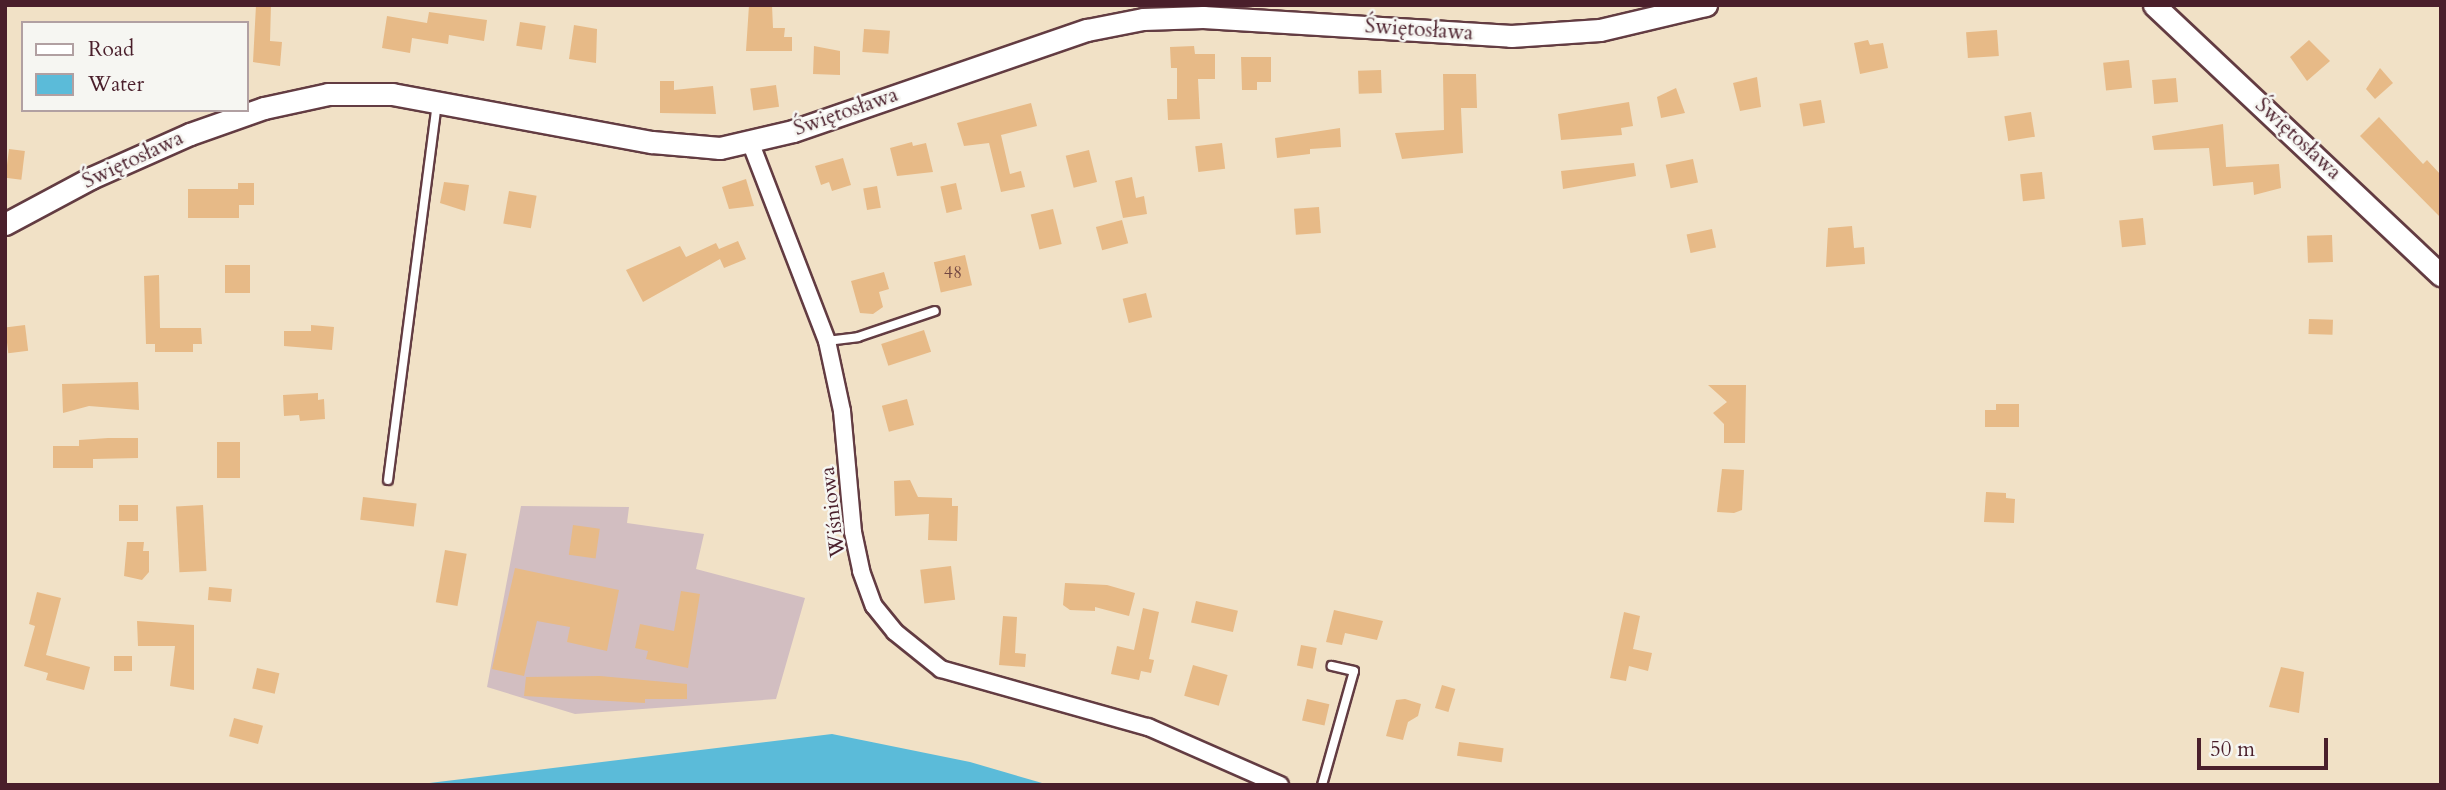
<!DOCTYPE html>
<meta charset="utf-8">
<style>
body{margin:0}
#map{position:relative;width:2446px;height:790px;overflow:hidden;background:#f1e1c6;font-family:Cardo,serif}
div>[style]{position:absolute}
.industrial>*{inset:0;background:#d2bec1}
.water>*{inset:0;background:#5bbbd9}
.building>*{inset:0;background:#e7ba87;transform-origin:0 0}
.roads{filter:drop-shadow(2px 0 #633c42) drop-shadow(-2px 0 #633c42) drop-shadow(0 2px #633c42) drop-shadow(0 -2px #633c42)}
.service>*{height:8px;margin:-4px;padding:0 4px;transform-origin:4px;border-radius:4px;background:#fff}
.minor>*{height:16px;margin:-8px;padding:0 8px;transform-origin:8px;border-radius:8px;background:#fff}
.tertiary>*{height:21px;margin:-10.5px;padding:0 10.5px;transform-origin:10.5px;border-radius:10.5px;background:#fff}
span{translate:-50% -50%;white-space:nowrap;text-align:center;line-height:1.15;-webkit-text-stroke:5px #f6f6f2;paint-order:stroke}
.number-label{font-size:18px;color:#714642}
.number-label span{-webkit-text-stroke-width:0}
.street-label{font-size:21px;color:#4a1f2b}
.frame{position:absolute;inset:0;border:7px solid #4a1f2b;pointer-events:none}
.legend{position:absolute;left:21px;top:21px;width:228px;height:91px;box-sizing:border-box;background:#f6f6f2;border:2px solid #b1a0a2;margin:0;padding:9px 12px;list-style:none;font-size:21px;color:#4a1f2b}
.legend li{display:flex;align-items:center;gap:14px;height:35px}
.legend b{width:35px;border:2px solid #b1a0a2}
.scale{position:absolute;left:2197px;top:738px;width:131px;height:32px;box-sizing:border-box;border:4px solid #4a1f2b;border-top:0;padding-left:9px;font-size:21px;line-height:24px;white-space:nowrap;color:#4a1f2b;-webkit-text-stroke:5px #f6f6f2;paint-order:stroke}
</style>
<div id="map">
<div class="industrial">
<i style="clip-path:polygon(521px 506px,629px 507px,627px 523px,704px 534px,696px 569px,805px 598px,776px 699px,575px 714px,487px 687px)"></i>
</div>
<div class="water">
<i style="clip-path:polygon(832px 734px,970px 762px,1049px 785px,413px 785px)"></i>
</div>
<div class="building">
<i style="clip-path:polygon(256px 5px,271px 5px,270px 41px,282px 42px,280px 66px,253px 62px)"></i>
<i style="clip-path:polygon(749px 5px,772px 5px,773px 28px,785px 28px,784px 37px,792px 37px,792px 51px,746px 51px)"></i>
<i style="clip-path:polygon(429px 12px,487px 20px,484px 41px,449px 35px,448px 44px,412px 38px,410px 53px,382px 48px,387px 16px,427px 23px)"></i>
<i style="left:520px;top:22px;width:26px;height:24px;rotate:9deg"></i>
<i style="clip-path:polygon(574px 25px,597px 29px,596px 63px,569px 59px)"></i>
<i style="left:864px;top:29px;width:26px;height:23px;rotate:4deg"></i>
<i style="left:1997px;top:30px;width:26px;height:31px;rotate:86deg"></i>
<i style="clip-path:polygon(1868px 40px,1870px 45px,1883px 43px,1888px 68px,1860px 74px,1854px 43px)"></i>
<i style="clip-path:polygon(2309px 40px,2330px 61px,2307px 81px,2290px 57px)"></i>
<i style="clip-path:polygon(814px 46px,840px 51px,840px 75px,813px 74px)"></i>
<i style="clip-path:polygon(1194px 46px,1195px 54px,1215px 54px,1215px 79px,1198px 79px,1200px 119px,1168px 120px,1167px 99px,1177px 99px,1177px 68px,1171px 68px,1170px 47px)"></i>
<i style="clip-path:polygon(1241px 57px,1271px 57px,1271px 82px,1257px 82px,1257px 90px,1242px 90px)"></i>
<i style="left:2129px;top:60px;width:28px;height:26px;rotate:84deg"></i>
<i style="clip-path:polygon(2380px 68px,2393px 83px,2375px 99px,2366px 89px)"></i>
<i style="left:1381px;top:70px;width:23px;height:23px;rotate:88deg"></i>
<i style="clip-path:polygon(1443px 74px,1476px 74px,1477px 108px,1461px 108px,1463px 153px,1402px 159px,1395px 133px,1444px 130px)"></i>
<i style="clip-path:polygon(1757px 77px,1761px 107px,1740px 111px,1733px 83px)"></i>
<i style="left:2176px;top:78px;width:24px;height:24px;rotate:85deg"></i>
<i style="clip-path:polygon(660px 81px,674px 81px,674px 90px,713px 86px,716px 114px,660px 113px)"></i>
<i style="left:776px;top:85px;width:22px;height:26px;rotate:82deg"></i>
<i style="clip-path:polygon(1676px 88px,1685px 113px,1661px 118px,1657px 97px)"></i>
<i style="left:1821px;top:100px;width:23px;height:22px;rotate:80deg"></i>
<i style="clip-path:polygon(1629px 102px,1633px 126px,1621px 128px,1622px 135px,1561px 140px,1558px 114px)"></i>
<i style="clip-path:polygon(1031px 103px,1037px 126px,1001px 135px,1010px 174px,1021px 171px,1025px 187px,1001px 192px,989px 143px,964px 146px,957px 123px)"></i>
<i style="left:2031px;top:112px;width:25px;height:27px;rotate:81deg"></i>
<i style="clip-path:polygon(2379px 117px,2423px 164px,2427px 160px,2441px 175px,2441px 218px,2360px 136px)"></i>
<i style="clip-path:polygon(2223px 124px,2226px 167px,2279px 164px,2281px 188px,2254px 195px,2253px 182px,2213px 186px,2209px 148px,2154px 150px,2152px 136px)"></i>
<i style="clip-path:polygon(1340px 128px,1341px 147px,1310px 149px,1310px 154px,1277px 158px,1275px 138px)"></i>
<i style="clip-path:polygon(912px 142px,913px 146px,926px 143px,933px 172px,897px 176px,890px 148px)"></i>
<i style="left:1222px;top:143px;width:26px;height:27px;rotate:83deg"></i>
<i style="left:9px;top:149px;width:16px;height:29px;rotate:7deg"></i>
<i style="left:1089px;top:150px;width:33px;height:24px;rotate:76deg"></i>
<i style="clip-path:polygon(843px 158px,851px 185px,832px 191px,829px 182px,821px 185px,815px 166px)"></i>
<i style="left:1693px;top:159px;width:24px;height:28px;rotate:78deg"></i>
<i style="clip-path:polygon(1634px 163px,1636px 176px,1563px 189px,1561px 171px)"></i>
<i style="left:2042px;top:172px;width:27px;height:22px;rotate:84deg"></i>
<i style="clip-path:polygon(1132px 177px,1136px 198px,1144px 196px,1147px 214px,1123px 218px,1115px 181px)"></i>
<i style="clip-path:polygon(746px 179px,754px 206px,729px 209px,722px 187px)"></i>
<i style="clip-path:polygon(444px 182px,469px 185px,465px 211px,440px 203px)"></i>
<i style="clip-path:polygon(238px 183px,254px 183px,254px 205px,239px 205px,239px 218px,188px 218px,188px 189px,238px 189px)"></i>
<i style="left:956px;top:183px;width:27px;height:16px;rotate:77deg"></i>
<i style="left:877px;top:186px;width:22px;height:14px;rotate:80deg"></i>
<i style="left:509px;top:191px;width:28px;height:33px;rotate:10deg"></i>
<i style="left:1319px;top:207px;width:26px;height:25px;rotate:86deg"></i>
<i style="left:1053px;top:209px;width:36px;height:23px;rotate:76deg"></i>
<i style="left:2143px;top:218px;width:27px;height:24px;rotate:84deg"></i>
<i style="left:1122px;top:220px;width:24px;height:27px;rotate:75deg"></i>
<i style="clip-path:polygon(1852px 226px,1854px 248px,1864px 247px,1865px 264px,1826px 267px,1828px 228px)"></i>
<i style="left:1712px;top:229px;width:19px;height:26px;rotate:78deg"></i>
<i style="left:2332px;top:235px;width:27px;height:25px;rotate:88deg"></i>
<i style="clip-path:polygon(738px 241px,746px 259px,724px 268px,720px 259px,643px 302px,626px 270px,680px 246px,686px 257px,716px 243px,719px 249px)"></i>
<i style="left:965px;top:255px;width:31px;height:32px;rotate:77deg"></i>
<i style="left:225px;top:265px;width:25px;height:28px"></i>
<i style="clip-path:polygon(884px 272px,889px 289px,879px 292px,883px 307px,873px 314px,860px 313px,851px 281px)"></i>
<i style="clip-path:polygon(159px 275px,160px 328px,201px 328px,202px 344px,193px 344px,193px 352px,155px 352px,155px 344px,146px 344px,144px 276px)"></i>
<i style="left:1146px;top:293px;width:25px;height:24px;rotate:76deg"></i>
<i style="left:2309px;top:319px;width:24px;height:15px;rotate:2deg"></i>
<i style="left:25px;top:325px;width:26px;height:20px;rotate:83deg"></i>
<i style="clip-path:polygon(311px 325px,334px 327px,332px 350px,284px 346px,284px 331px,311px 331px)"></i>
<i style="left:924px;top:330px;width:23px;height:45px;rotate:72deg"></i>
<i style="clip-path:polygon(138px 382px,139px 410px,89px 406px,63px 413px,62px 384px)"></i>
<i style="clip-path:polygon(1708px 385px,1746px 385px,1745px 443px,1724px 443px,1724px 424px,1713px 413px,1727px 402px)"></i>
<i style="clip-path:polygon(318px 393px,318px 400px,324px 399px,325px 419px,300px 421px,299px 415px,284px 416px,283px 395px)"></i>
<i style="left:907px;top:399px;width:27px;height:26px;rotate:75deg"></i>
<i style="clip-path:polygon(1996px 404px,2019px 404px,2019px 427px,1985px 427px,1985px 410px,1996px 410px)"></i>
<i style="clip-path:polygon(108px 438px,138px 438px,138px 458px,93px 459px,93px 468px,53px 468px,53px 446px,79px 446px,79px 440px)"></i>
<i style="left:217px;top:442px;width:23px;height:36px"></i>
<i style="clip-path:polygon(1722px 469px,1744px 470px,1742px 510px,1734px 513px,1717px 512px)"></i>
<i style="clip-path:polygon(910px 480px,918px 497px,952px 498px,952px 506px,958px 506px,957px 541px,928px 540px,929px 514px,895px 516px,894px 481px)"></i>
<i style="clip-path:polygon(1986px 492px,2006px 493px,2006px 498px,2015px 499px,2014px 523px,1984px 522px)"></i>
<i style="left:363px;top:497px;width:54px;height:23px;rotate:7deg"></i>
<i style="left:119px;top:505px;width:19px;height:16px"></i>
<i style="left:203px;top:505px;width:66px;height:27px;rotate:87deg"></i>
<i style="left:573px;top:525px;width:27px;height:30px;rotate:8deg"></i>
<i style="clip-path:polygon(127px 542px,144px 542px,143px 551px,149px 551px,149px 572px,142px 580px,124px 576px)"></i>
<i style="left:445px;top:550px;width:22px;height:53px;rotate:10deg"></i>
<i style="left:951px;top:566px;width:34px;height:31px;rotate:83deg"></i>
<i style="clip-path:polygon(515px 568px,619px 590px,607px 651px,567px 642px,570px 627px,537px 621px,524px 676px,492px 669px)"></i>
<i style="clip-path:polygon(1065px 583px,1107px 585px,1135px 593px,1129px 616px,1095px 607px,1095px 611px,1070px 610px,1063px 605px)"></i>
<i style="left:209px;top:587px;width:23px;height:13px;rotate:5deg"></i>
<i style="clip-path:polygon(681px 591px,700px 594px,688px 668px,646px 659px,648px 651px,635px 648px,640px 624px,674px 631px)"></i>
<i style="clip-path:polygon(37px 592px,61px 598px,46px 655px,90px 667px,84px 690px,46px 680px,48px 673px,24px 666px,35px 626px,29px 624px)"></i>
<i style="left:1196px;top:601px;width:43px;height:22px;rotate:13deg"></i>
<i style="clip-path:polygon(1143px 608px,1159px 612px,1149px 659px,1154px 660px,1151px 673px,1141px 671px,1139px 680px,1111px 674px,1117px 646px,1134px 650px)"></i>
<i style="clip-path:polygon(1334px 610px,1383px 621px,1377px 640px,1345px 633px,1342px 645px,1326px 642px)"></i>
<i style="clip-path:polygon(1624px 612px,1640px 616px,1633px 649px,1652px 653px,1648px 671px,1629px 666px,1626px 681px,1610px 678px)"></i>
<i style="clip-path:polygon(1003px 616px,1017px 617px,1015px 653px,1026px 654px,1025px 667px,999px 665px)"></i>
<i style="clip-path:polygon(137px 621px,194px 625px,194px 690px,170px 686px,175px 646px,138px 646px)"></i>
<i style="left:1301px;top:645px;width:16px;height:21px;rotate:11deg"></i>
<i style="left:114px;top:656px;width:18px;height:15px"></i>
<i style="left:1193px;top:665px;width:36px;height:32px;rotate:16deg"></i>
<i style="clip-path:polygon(2281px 667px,2304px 672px,2299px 713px,2269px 707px)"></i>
<i style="left:257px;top:668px;width:23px;height:21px;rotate:13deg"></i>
<i style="clip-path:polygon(600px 676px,687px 684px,687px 699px,645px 699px,645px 703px,524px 696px,526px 677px)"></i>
<i style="left:1442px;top:685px;width:14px;height:24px;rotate:17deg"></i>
<i style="left:1307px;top:699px;width:23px;height:22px;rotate:13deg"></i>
<i style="clip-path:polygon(1405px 699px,1421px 704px,1418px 716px,1408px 722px,1403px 740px,1386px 736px,1396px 700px)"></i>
<i style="left:234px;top:718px;width:30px;height:19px;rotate:15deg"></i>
<i style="left:1459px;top:742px;width:45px;height:14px;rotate:8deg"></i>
</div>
<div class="roads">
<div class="service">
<i style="left:827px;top:341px;width:31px;rotate:-7deg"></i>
<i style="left:858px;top:337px;width:81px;rotate:-18.7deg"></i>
<i style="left:388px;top:480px;width:379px;rotate:-82.6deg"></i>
<i style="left:1322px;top:785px;width:118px;rotate:-74.3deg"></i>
<i style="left:1354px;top:671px;width:23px;rotate:-167deg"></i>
</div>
<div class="minor">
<i style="left:751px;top:144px;width:211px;rotate:68.9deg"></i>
<i style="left:827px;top:341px;width:72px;rotate:77.9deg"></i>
<i style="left:842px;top:411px;width:121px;rotate:84.8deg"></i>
<i style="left:853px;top:532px;width:40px;rotate:78deg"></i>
<i style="left:861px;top:571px;width:37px;rotate:70deg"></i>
<i style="left:874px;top:606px;width:33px;rotate:51deg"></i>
<i style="left:895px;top:632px;width:59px;rotate:38.8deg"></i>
<i style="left:941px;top:669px;width:215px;rotate:15.7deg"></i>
<i style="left:1148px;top:727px;width:144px;rotate:23.7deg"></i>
</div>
<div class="tertiary">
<i style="left:2154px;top:5px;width:394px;rotate:43.3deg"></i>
<i style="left:5px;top:224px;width:98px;rotate:-28.1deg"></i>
<i style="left:91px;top:178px;width:108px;rotate:-24deg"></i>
<i style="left:190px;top:134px;width:78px;rotate:-19.4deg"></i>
<i style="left:264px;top:108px;width:66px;rotate:-12.3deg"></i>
<i style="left:328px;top:94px;width:64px"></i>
<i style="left:392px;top:94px;width:264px;rotate:10.5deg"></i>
<i style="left:652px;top:142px;width:68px;rotate:5deg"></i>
<i style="left:720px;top:148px;width:75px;rotate:-13.1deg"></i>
<i style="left:793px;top:131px;width:311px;rotate:-19deg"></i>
<i style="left:1087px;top:30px;width:57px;rotate:-11.1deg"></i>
<i style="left:1143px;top:19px;width:60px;rotate:-1.9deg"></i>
<i style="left:1203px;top:17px;width:309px;rotate:3.5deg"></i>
<i style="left:1511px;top:36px;width:89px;rotate:-3.9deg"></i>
<i style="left:1600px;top:30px;width:109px;rotate:-13.3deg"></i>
</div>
</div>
<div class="number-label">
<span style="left:953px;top:273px">48</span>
</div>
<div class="street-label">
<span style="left:1419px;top:30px;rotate:4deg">Świętosława</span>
<span style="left:846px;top:112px;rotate:-19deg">Świętosława</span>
<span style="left:2298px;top:139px;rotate:43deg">Świętosława</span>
<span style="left:133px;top:160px;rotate:-25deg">Świętosława</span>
<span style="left:833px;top:512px;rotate:-97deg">Wiśniowa</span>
</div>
<div class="frame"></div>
<ul class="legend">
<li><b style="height:9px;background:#fff"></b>Road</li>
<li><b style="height:19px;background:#5bbbd9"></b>Water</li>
</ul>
<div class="scale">50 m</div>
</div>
